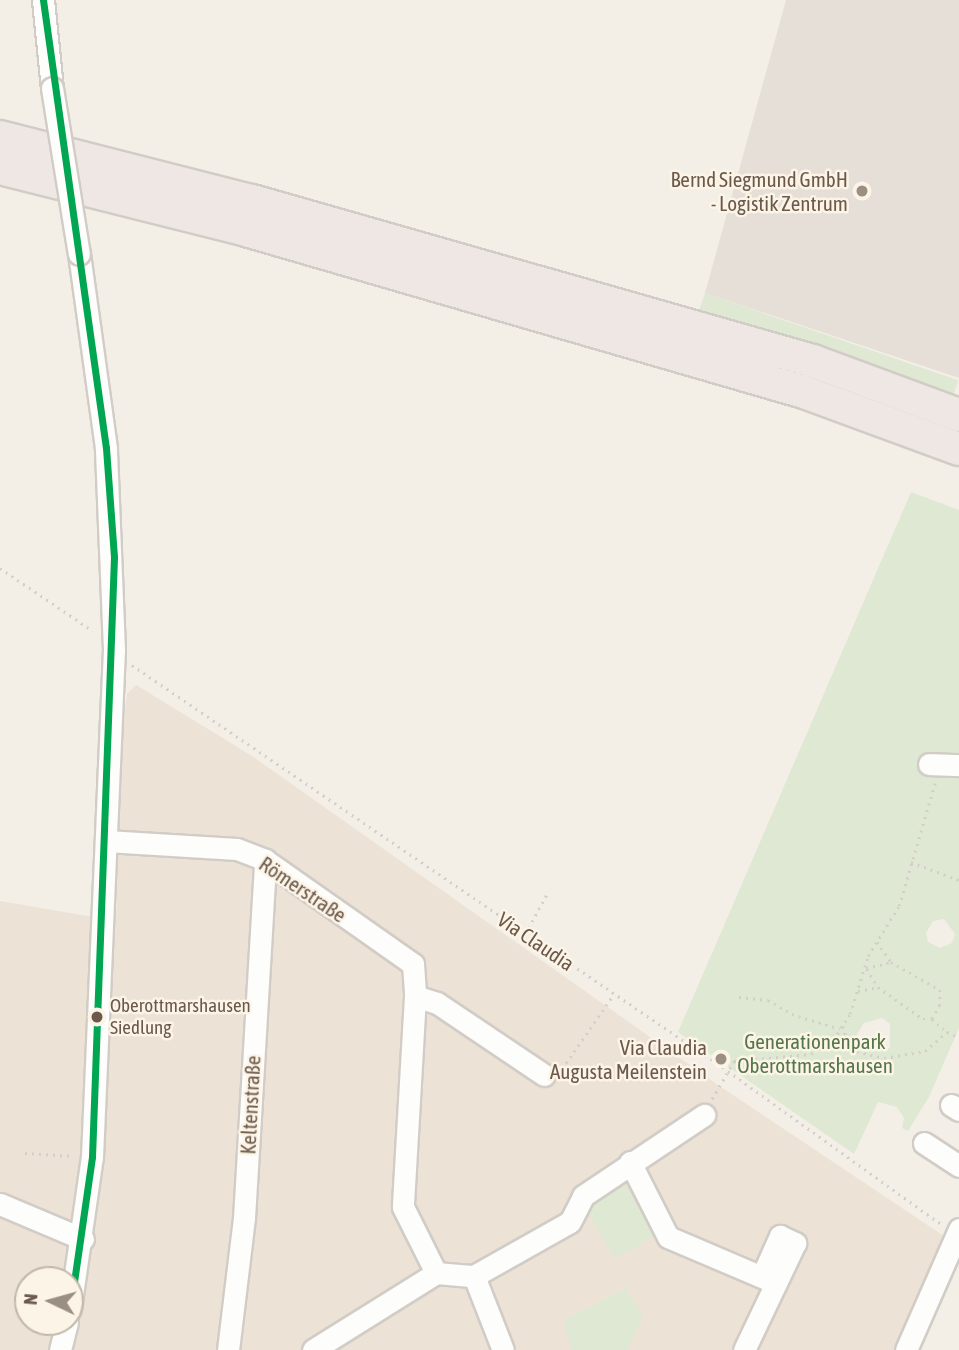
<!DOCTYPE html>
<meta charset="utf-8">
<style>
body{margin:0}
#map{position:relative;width:959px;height:1350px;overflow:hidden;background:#f3efe7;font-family:"Asap Condensed",sans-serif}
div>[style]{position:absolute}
.residential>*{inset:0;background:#ece2d5}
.industrial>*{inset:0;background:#e5dfd8}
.green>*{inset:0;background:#dfe8d3;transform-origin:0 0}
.path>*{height:2.5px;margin-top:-1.25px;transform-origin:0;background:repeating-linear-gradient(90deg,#d4cfc9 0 2px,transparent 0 7px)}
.roads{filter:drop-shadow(2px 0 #d2ccc6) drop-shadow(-2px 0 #d2ccc6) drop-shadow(0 2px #d2ccc6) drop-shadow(0 -2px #d2ccc6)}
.minor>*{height:21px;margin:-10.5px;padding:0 10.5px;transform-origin:10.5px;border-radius:10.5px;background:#fdfdfb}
.highway>*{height:32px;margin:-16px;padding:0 16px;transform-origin:16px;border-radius:16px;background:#eee7e4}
.bridges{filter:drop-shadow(2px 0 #d2ccc6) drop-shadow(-2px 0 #d2ccc6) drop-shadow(0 2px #d2ccc6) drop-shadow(0 -2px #d2ccc6)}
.minor-bridge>*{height:21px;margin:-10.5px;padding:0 10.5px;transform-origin:10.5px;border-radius:10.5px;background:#fdfdfb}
.bus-1>*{height:7px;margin:-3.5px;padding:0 3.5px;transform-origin:3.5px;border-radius:3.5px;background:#00a651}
.dots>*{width:19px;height:19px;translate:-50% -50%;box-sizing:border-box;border:4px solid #fcf5e7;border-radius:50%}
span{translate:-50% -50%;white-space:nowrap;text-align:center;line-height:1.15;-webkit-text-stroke:5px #fcf5e7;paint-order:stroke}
.bus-label{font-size:19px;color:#6c594c}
.left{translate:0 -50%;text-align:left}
.poi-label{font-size:21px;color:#6c594c}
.right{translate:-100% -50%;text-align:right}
.street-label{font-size:21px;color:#6c594c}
.park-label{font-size:21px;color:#547649}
.north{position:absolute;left:14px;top:1266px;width:70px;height:70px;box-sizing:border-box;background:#fcf5e7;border:2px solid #c2b7a9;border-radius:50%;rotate:275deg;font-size:19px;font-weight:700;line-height:28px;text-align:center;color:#6c594c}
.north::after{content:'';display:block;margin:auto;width:24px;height:32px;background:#9b8e82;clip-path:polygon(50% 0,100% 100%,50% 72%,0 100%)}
</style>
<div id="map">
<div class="residential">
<i style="clip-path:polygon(evenodd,136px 685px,252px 756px,718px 1085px,959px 1246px,916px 1350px,0 1350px,0 901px,116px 921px,122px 737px,127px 694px,136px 685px,28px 1280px,70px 1280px,70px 1322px,28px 1322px,28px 1280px)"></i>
</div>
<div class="industrial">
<i style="clip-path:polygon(786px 0,959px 0,959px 378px,705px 293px)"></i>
</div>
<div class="green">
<i style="left:705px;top:293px;width:268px;height:19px;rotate:19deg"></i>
<i style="clip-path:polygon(evenodd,911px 492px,959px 510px,959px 1028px,929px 1097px,908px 1131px,902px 1128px,904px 1118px,897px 1107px,878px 1102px,854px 1154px,678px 1032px,911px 492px,944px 919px,955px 934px,952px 943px,940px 948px,928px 942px,926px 933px,933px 921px,944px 919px,911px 492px,882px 1018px,890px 1024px,890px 1048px,863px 1050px,857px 1034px,864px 1023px,882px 1018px)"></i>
<i style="clip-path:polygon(619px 1184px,634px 1190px,659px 1233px,615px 1259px,590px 1216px,593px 1200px)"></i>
<i style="clip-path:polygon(626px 1288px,642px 1315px,628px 1350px,571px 1350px,564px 1320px)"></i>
</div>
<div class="path">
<i style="left:0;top:568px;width:112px;rotate:34.1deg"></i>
<i style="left:132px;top:665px;width:721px;rotate:34.26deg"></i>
<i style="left:728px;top:1071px;width:264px;rotate:35.7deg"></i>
<i style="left:911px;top:862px;width:51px;rotate:20.6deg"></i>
<i style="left:525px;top:934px;width:46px;rotate:-61.2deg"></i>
<i style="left:877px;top:942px;width:24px;rotate:55deg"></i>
<i style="left:891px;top:962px;width:56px;rotate:29.7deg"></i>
<i style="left:940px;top:990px;width:15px;rotate:90deg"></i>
<i style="left:940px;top:1005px;width:16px;rotate:120deg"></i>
<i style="left:932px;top:1019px;width:20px;rotate:41deg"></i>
<i style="left:866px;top:968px;width:26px;rotate:-13deg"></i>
<i style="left:867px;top:969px;width:21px;rotate:59deg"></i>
<i style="left:858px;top:991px;width:20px;rotate:-11deg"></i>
<i style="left:878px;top:987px;width:55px;rotate:35.4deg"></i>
<i style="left:923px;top:1019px;width:8px"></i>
<i style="left:739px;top:997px;width:29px;rotate:6deg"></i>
<i style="left:768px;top:1000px;width:28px;rotate:30deg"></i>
<i style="left:792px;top:1014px;width:50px;rotate:17.4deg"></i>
<i style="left:843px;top:1026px;width:25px;rotate:74deg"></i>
<i style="left:820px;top:1050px;width:30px"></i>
<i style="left:850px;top:1050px;width:35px;rotate:13deg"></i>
<i style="left:884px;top:1058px;width:42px;rotate:-9.7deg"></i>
<i style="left:925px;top:1051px;width:29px;rotate:-41deg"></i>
<i style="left:947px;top:1032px;width:13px;rotate:23deg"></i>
<i style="left:562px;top:1069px;width:91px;rotate:-55.3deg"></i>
<i style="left:712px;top:1099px;width:44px;rotate:-59.9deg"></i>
<i style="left:734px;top:1061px;width:77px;rotate:-5.2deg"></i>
<i style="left:811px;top:1054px;width:33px;rotate:-38deg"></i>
<i style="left:837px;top:1034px;width:24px;rotate:-57deg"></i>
<i style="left:850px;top:1014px;width:61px;rotate:-72.8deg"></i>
<i style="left:868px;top:956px;width:59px;rotate:-58.2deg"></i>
<i style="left:899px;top:906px;width:128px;rotate:-73.7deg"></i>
<i style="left:25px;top:1153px;width:49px;rotate:3.5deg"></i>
</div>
<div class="roads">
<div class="minor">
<i style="left:43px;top:0;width:88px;rotate:84.2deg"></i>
<i style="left:929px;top:764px;width:30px;rotate:2deg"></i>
<i style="left:106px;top:841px;width:131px;rotate:3.5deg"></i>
<i style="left:237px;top:849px;width:30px;rotate:21deg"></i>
<i style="left:265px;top:860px;width:181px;rotate:35.1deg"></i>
<i style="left:413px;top:964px;width:32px;rotate:86deg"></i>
<i style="left:415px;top:996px;width:211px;rotate:93.3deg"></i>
<i style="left:403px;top:1207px;width:74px;rotate:63.4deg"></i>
<i style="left:415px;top:996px;width:23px;rotate:18deg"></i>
<i style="left:437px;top:1003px;width:129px;rotate:33.9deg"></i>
<i style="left:951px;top:1105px;width:9px;rotate:32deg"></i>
<i style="left:924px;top:1143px;width:42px;rotate:33.3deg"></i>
<i style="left:630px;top:1162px;width:84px;rotate:63.1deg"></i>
<i style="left:668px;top:1237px;width:117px;rotate:23.1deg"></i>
<i style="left:776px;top:1283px;width:74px;rotate:115.5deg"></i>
<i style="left:0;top:1204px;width:90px;rotate:22.9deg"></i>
<i style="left:474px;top:1276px;width:79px;rotate:68.6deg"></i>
<i style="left:762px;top:1276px;width:44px;rotate:-65.8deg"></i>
<i style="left:780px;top:1236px;width:17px;rotate:25deg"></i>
<i style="left:795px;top:1243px;width:44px;rotate:115.4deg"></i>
<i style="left:70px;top:1309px;width:154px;rotate:-81.8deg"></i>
<i style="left:92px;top:1157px;width:507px;rotate:-87.52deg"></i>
<i style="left:114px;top:650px;width:202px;rotate:-92.3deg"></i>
<i style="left:106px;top:448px;width:196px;rotate:-97.9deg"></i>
<i style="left:60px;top:1350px;width:29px;rotate:-76deg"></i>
<i style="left:228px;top:1350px;width:133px;rotate:-83.1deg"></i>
<i style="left:244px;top:1218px;width:359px;rotate:-86.6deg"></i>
<i style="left:313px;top:1350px;width:145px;rotate:-32deg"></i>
<i style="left:436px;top:1273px;width:38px;rotate:5deg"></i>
<i style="left:474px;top:1276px;width:110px;rotate:-29.4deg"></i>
<i style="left:570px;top:1222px;width:29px;rotate:-63deg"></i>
<i style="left:583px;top:1196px;width:146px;rotate:-33.8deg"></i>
<i style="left:906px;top:1350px;width:132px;rotate:-66.3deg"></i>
</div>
<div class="highway">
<i style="left:0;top:137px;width:260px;rotate:14.3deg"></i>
<i style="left:252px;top:201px;width:583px;rotate:15.92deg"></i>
<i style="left:813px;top:361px;width:156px;rotate:20.3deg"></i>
<i style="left:0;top:168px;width:254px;rotate:14.1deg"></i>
<i style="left:246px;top:230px;width:581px;rotate:16.19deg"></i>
<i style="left:804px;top:392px;width:165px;rotate:20.2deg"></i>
</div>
</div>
<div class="bridges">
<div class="minor-bridge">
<i style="left:52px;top:88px;width:168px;rotate:80.8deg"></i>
</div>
</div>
<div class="bus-1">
<i style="left:43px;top:0;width:452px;rotate:82deg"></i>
<i style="left:106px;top:448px;width:109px;rotate:85.8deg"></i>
<i style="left:114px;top:557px;width:600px;rotate:92.1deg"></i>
<i style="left:92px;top:1157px;width:154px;rotate:98.2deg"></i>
</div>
<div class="dots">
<i style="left:862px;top:191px;background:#9b8e82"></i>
<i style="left:97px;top:1017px;background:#6c594c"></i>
<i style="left:721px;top:1059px;background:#9b8e82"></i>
</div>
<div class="bus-label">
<span class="left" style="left:110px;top:1017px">Oberottmarshausen<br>Siedlung</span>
</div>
<div class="poi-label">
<span class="right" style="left:848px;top:191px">Bernd Siegmund GmbH<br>- Logistik Zentrum</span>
<span class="right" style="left:707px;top:1059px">Via Claudia<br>Augusta Meilenstein</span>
</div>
<div class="street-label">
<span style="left:303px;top:889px;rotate:34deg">Römerstraße</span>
<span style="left:536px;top:941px;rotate:34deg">Via Claudia</span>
<span style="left:250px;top:1105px;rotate:-87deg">Keltenstraße</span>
</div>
<div class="park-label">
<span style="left:815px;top:1053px">Generationenpark<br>Oberottmarshausen</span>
</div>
<div class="north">N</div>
</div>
